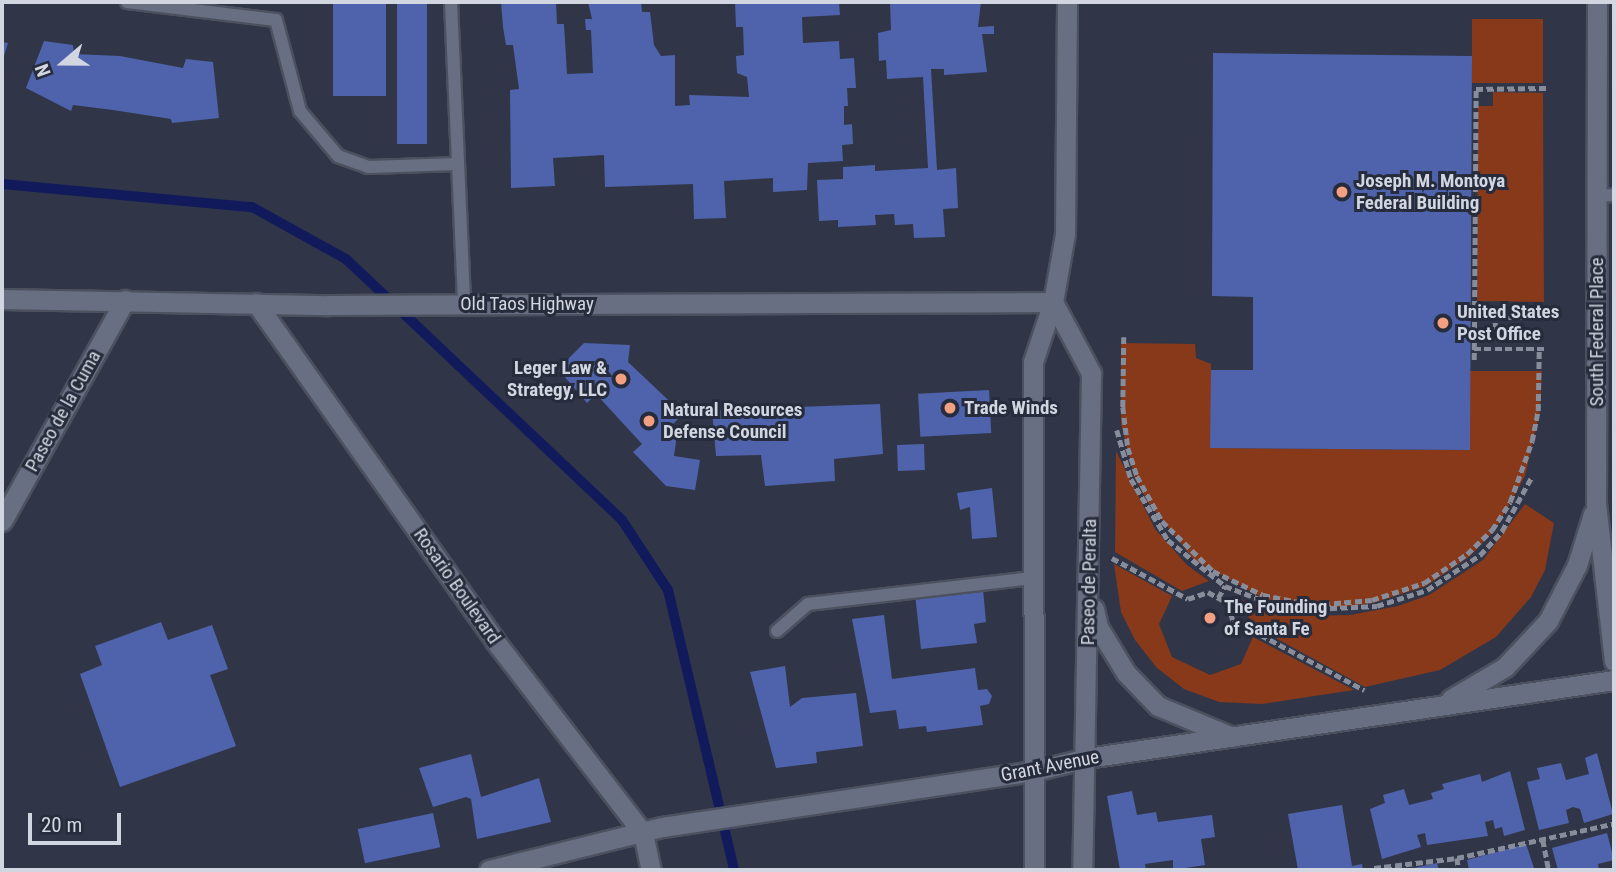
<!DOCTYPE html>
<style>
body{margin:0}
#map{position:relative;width:1616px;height:872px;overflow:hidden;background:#303647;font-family:"Roboto Condensed",sans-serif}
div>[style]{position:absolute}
.green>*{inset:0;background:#87391a;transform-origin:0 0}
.stream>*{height:10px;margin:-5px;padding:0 5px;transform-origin:5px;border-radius:5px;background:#111b5c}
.building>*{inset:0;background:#4e63ab;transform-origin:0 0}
.path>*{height:4.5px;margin-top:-2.25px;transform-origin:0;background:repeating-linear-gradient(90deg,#888d9b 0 7px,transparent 0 10.5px)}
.roads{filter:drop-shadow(2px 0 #4c515f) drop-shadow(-2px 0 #4c515f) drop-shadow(0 2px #4c515f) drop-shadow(0 -2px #4c515f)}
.service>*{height:12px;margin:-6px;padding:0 6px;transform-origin:6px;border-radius:6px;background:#686f82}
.minor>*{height:19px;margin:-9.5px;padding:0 9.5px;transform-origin:9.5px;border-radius:9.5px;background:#686f82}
.tertiary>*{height:19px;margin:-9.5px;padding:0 9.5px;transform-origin:9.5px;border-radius:9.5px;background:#686f82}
.secondary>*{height:19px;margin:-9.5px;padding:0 9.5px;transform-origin:9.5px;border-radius:9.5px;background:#686f82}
.dots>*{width:19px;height:19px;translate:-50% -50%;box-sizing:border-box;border:4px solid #262c3c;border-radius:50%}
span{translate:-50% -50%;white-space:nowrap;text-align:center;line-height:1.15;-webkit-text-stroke:6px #262c3c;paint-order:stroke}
.poi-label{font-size:19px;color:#d2d6e1;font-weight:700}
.left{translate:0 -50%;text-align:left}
.right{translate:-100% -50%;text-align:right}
.street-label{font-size:19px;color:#d2d6e1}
.frame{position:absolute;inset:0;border:4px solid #d2d6e1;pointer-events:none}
.north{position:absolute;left:28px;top:28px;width:70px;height:70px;-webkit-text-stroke:5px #262c3c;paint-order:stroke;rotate:250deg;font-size:19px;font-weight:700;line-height:28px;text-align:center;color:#d2d6e1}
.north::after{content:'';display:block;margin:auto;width:24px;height:32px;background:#d2d6e1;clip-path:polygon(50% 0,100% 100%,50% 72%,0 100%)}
.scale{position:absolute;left:28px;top:813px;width:93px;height:32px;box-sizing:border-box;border:4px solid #d2d6e1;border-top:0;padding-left:9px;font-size:21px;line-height:24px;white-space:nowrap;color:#d2d6e1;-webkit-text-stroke:5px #262c3c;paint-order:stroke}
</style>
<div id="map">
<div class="green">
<i style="left:1472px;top:19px;width:71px;height:64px"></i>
<i style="clip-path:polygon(1493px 92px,1543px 93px,1544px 302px,1477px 301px,1478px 106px,1493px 106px)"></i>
<i style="clip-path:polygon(1121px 343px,1195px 344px,1196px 358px,1211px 364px,1211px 448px,1470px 450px,1470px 371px,1542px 371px,1540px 411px,1525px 476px,1495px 530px,1470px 556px,1426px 586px,1373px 603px,1342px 607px,1287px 605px,1263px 598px,1194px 560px,1148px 502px,1135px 478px,1121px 424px)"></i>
<i style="clip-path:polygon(1116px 451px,1155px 529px,1187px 565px,1209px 581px,1182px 591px,1115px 552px)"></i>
<i style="clip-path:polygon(1525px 504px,1554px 523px,1545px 570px,1531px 597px,1496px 637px,1440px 670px,1365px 687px,1252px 625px,1242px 600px,1299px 616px,1350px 615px,1398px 606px,1429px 595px,1483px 560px)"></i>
<i style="clip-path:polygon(1114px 564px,1172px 596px,1159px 624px,1172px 657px,1210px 675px,1241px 664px,1253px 637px,1354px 690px,1262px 704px,1219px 702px,1184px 689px,1157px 668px,1135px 640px,1121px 612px)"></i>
</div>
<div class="stream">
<i style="left:2px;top:184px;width:251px;rotate:5.3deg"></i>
<i style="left:252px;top:207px;width:107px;rotate:29deg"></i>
<i style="left:346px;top:259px;width:380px;rotate:43.4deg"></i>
<i style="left:622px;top:520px;width:84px;rotate:56.7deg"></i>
<i style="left:668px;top:590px;width:288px;rotate:76.7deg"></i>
</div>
<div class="building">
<i style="left:333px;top:2px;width:53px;height:94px"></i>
<i style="left:397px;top:2px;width:30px;height:142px"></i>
<i style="clip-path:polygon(501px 2px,556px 2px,557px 24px,564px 24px,567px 74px,593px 73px,591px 30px,586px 30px,585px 19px,592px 19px,588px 2px,641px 2px,642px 12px,650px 12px,654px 45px,661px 56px,675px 55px,675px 106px,690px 105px,689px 95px,749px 97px,747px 77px,737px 73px,736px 56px,744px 55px,743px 27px,736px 27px,735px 2px,839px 2px,840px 15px,802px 17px,803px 43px,839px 41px,840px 59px,854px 58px,856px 88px,847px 88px,848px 106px,844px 106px,844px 125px,852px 124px,853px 144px,842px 145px,843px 161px,808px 163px,807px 190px,773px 192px,773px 178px,724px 181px,726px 218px,694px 219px,693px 184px,605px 187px,604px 155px,553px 158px,555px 186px,511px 188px,510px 90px,519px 89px,513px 45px,506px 45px,503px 27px)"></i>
<i style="clip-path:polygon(890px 2px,981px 2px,978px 27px,994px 26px,994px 34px,982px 34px,987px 72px,944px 75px,944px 69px,931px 69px,937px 170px,956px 168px,958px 208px,943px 209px,945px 237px,914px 238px,913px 224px,895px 225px,894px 214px,875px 215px,876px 225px,838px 227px,838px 220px,819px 221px,817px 180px,843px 179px,843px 167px,875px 165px,875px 171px,928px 168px,923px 77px,887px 79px,886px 60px,879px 61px,878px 33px,891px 30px)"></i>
<i style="clip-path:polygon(44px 41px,73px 45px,74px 54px,120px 56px,183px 68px,186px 59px,213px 62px,219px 118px,172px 123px,171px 119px,113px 110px,73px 105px,71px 111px,26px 88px)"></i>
<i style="clip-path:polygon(2px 42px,8px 43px,2px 62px)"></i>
<i style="clip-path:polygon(1213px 53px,1472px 56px,1470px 450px,1210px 448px,1211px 370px,1253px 370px,1253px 297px,1212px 296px)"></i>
<i style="clip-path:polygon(584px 343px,630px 345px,628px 362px,683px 414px,670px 427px,677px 435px,674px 456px,700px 460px,695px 490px,666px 486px,633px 452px,642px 444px,596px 394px,587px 403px,558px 369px)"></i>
<i style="left:989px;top:390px;width:43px;height:71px;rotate:87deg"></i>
<i style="clip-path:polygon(880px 404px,883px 454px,834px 459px,835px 481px,765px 486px,761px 455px,716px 456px,712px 410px)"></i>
<i style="left:924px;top:444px;width:26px;height:27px;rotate:88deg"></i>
<i style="clip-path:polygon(992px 488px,997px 537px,972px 539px,970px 507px,960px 510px,957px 493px)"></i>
<i style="clip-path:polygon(983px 589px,986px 622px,974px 624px,977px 643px,921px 649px,915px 594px)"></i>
<i style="clip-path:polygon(884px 615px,892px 679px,975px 668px,978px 690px,987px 689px,992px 696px,989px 704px,980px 706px,983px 725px,927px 732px,926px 726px,899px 729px,896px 710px,870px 713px,852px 619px)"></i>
<i style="clip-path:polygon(161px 622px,168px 640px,212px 625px,228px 669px,210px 675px,236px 746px,120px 787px,80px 674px,102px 665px,95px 646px)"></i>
<i style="clip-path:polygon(785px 666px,790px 707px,802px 698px,856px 693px,863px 746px,816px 752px,817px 763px,776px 768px,750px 672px)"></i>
<i style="clip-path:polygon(1597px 753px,1613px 814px,1584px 823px,1580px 809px,1573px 807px,1566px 810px,1569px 823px,1539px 830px,1527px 782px,1540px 779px,1537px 768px,1561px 763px,1566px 780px,1589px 774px,1585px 758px)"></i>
<i style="clip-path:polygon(471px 754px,481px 797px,539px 778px,551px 822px,477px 839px,471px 799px,466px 797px,433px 807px,419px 768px)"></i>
<i style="clip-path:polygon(1510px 771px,1525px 830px,1504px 836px,1502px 827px,1495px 829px,1493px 820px,1485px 822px,1488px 836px,1427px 845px,1425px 833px,1417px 835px,1421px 847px,1382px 859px,1370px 809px,1385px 803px,1383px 795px,1404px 789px,1409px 805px,1433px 799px,1431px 793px,1444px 789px,1442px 784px,1480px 774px,1482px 782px)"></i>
<i style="clip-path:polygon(1132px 791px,1137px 815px,1156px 812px,1158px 822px,1212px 815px,1215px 837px,1201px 839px,1205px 865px,1173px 870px,1173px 860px,1145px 864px,1146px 870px,1120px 870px,1107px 796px)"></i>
<i style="clip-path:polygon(1342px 805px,1352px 866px,1362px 864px,1363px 870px,1298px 870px,1288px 814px)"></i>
<i style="left:433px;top:813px;width:35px;height:77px;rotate:78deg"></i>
<i style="clip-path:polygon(1607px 833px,1614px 860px,1598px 864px,1599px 870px,1558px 870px,1552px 848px)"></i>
<i style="clip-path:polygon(1526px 844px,1534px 868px,1469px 870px,1467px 860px)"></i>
<i style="clip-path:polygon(1437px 863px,1439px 870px,1409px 870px,1409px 869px)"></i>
</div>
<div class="path">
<i style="left:1474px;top:318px;width:21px"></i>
<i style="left:1474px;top:334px;width:42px;rotate:1.4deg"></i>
<i style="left:1516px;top:335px;width:5px;rotate:-90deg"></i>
<i style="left:1516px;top:330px;width:21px;rotate:180deg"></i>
<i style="left:1495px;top:330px;width:12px;rotate:-90deg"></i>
<i style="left:1495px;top:318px;width:52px"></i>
<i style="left:1124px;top:337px;width:70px;rotate:90.8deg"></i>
<i style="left:1123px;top:407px;width:41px;rotate:83deg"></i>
<i style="left:1128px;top:448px;width:29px;rotate:72deg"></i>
<i style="left:1137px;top:476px;width:51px;rotate:60.9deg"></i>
<i style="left:1162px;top:521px;width:71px;rotate:44.4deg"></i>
<i style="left:1213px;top:571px;width:55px;rotate:25.6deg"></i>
<i style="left:1263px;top:595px;width:51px;rotate:11.3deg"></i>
<i style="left:1313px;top:605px;width:59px;rotate:-4.8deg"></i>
<i style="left:1372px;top:600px;width:55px;rotate:-18.1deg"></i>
<i style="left:1424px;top:583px;width:52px;rotate:-34deg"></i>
<i style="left:1467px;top:554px;width:35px;rotate:-44deg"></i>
<i style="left:1492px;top:530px;width:33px;rotate:-57deg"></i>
<i style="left:1510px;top:502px;width:65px;rotate:-70.2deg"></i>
<i style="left:1532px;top:441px;width:31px;rotate:-79deg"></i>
<i style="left:1538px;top:411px;width:61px;rotate:-89.1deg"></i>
<i style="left:1474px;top:349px;width:73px"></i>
<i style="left:1474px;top:360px;width:271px;rotate:-89.6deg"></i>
<i style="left:1476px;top:89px;width:70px;rotate:-0.8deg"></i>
<i style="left:1117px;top:430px;width:51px;rotate:74.1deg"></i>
<i style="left:1131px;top:479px;width:71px;rotate:58.8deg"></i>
<i style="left:1168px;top:540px;width:73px;rotate:38.9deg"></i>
<i style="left:1225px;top:586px;width:67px;rotate:20.9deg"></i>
<i style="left:1288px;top:610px;width:89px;rotate:-2.6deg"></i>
<i style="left:1377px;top:606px;width:52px;rotate:-17.7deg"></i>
<i style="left:1427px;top:590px;width:64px;rotate:-33.4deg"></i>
<i style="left:1480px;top:555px;width:33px;rotate:-47deg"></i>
<i style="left:1502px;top:531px;width:60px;rotate:-61.3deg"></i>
<i style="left:1112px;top:558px;width:86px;rotate:28.3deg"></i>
<i style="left:1188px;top:599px;width:21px;rotate:-19deg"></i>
<i style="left:1208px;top:592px;width:23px;rotate:29deg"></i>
<i style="left:1228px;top:603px;width:18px;rotate:74deg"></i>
<i style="left:1233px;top:620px;width:149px;rotate:28.1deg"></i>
<i style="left:1218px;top:598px;width:14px;rotate:-60deg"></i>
<i style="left:1543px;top:840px;width:31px;rotate:79deg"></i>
<i style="left:1457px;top:858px;width:12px;rotate:81deg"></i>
<i style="left:1374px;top:868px;width:84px;rotate:-6.9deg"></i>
<i style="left:1457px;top:858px;width:159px;rotate:-12.4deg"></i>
</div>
<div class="roads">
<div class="service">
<i style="left:127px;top:2px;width:150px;rotate:6.9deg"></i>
<i style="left:276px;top:20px;width:94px;rotate:75.2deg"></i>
<i style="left:300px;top:111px;width:59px;rotate:49.8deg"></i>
<i style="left:338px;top:156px;width:32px;rotate:20deg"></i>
<i style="left:368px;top:167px;width:90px;rotate:-1.9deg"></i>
<i style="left:451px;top:2px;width:302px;rotate:87.5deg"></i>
<i style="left:1596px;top:196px;width:18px;rotate:-3deg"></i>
<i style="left:777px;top:631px;width:41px;rotate:-41.1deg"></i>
<i style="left:808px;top:604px;width:226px;rotate:-6.6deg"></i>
</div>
<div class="minor">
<i style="left:256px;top:303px;width:414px;rotate:54.7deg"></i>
<i style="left:495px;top:641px;width:242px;rotate:52.4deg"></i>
<i style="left:643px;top:833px;width:38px;rotate:78deg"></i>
<i style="left:2px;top:521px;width:253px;rotate:-60.9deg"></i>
<i style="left:489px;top:870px;width:178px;rotate:-14deg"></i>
<i style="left:662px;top:827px;width:376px;rotate:-8.6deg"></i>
<i style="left:1034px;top:771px;width:55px;rotate:-13.8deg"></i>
</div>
<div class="tertiary">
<i style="left:1597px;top:2px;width:501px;rotate:90.11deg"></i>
<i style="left:1596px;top:503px;width:159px;rotate:83.5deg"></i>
<i style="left:2px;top:299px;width:327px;rotate:1.1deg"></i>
<i style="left:329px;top:305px;width:724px;rotate:-0.24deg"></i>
<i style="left:1451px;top:699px;width:63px;rotate:-30.7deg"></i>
<i style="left:1505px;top:667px;width:63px;rotate:-46.9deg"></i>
<i style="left:1548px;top:621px;width:63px;rotate:-62.6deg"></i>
<i style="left:1577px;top:565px;width:53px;rotate:-72.6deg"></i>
<i style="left:1087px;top:758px;width:533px;rotate:-8.42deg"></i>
</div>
<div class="secondary">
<i style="left:1053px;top:302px;width:81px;rotate:61.8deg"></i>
<i style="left:1091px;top:373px;width:497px;rotate:91deg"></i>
<i style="left:1094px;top:609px;width:18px;rotate:77deg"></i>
<i style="left:1098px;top:627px;width:54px;rotate:58.7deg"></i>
<i style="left:1126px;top:673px;width:46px;rotate:45.9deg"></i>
<i style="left:1158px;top:706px;width:80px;rotate:22.7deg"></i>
<i style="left:1034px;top:870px;width:508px;rotate:-90.11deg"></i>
<i style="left:1033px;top:362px;width:63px;rotate:-71.6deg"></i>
<i style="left:1053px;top:302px;width:69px;rotate:-80deg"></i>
<i style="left:1065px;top:234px;width:232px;rotate:-89.5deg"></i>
</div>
</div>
<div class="dots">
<i style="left:1342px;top:192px;background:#f3a082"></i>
<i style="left:1443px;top:323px;background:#f3a082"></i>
<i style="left:621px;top:379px;background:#f3a082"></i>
<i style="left:950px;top:408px;background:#f3a082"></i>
<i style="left:649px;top:421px;background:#f3a082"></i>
<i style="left:1210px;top:618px;background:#f3a082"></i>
</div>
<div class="poi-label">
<span class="left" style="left:1356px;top:192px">Joseph M. Montoya<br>Federal Building</span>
<span class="left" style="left:1457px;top:323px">United States<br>Post Office</span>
<span class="right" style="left:607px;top:379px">Leger Law &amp;<br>Strategy, LLC</span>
<span class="left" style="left:964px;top:408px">Trade Winds</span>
<span class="left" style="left:663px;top:421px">Natural Resources<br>Defense Council</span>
<span class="left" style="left:1224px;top:618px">The Founding<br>of Santa Fe</span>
</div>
<div class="street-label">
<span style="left:527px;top:304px">Old Taos Highway</span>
<span style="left:1597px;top:332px;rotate:-90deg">South Federal Place</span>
<span style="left:63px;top:411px;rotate:-61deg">Paseo de la Cuma</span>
<span style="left:1089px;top:582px;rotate:-89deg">Paseo de Peralta</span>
<span style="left:457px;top:586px;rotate:55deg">Rosario Boulevard</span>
<span style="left:1050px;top:766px;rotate:-11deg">Grant Avenue</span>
</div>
<div class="frame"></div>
<div class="north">N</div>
<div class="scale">20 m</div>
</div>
